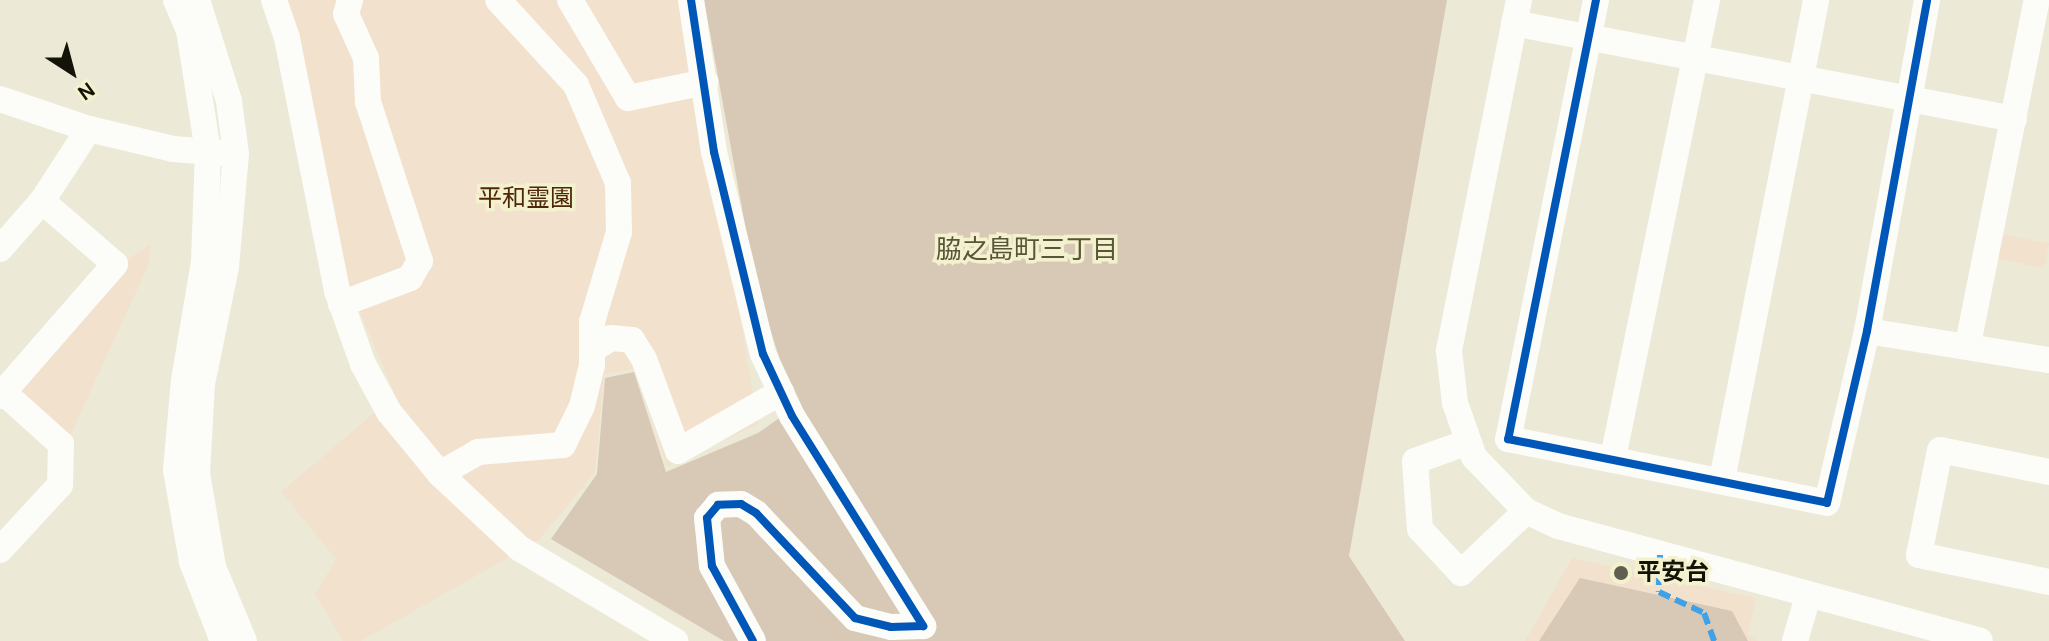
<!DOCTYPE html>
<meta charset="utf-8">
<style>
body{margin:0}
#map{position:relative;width:2049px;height:641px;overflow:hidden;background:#ecead7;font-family:Karla,"Noto Sans JP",sans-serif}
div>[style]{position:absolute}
.green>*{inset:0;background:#f1e1cd;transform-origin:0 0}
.forest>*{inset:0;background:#d8c8b6}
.minor>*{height:26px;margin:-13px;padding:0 13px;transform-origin:13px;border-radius:13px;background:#fcfcf9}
.quiet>*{height:6px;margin-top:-3px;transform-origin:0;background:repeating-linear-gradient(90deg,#3da2e9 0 12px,transparent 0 18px)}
.cycleway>*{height:8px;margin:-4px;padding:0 4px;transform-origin:4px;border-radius:4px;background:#0057b8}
.dots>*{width:22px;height:22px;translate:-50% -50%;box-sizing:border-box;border:4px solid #f4f1cf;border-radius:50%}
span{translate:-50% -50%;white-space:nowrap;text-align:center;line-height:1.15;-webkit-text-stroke:7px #f4f1cf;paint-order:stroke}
.park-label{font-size:24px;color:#4d2707}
.poi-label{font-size:24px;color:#141307;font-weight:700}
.left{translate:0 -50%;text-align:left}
.neighbourhood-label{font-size:26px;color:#585538}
.north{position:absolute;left:32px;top:32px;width:80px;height:80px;-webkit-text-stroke:6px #f4f1cf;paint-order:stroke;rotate:144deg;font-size:22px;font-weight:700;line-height:32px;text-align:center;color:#141307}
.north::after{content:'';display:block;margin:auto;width:28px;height:36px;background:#141307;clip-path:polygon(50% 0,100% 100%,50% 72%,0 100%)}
</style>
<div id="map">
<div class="green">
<i style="clip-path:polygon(286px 0,681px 0,699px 69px,758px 424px,667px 467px,637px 369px,604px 374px,595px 472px,539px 540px,361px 641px,343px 641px,315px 594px,336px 559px,281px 492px,395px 395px,348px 284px)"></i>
<i style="left:2001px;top:234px;width:49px;height:25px;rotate:11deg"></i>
<i style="clip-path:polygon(151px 244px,148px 266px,69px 438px,21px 398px,19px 383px,128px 259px)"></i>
<i style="clip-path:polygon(1572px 558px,1756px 598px,1748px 634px,1758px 641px,1525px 641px)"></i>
</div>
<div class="forest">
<i style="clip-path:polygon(704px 0,1447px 0,1349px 556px,1405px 641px,724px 641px,551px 539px,597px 474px,605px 378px,634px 372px,666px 472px,758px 433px,795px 407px,756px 285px)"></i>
<i style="clip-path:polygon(1580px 578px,1732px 611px,1748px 641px,1539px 641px)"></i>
</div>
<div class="minor">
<i style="left:176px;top:0;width:33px;rotate:67deg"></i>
<i style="left:189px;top:30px;width:123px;rotate:81.1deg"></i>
<i style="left:208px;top:152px;width:110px;rotate:92.1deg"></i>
<i style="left:204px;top:262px;width:120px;rotate:99.6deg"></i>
<i style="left:184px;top:380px;width:90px;rotate:95.1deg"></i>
<i style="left:176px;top:470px;width:93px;rotate:80.1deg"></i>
<i style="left:192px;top:562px;width:85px;rotate:68.6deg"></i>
<i style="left:197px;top:0;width:106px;rotate:72.4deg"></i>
<i style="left:229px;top:101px;width:53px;rotate:82.5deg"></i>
<i style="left:236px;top:154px;width:113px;rotate:95.1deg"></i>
<i style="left:226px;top:267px;width:119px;rotate:101.6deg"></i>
<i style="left:202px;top:384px;width:89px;rotate:93.2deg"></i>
<i style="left:197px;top:473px;width:95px;rotate:80.3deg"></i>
<i style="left:213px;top:567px;width:80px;rotate:67.3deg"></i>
<i style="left:274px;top:0;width:40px;rotate:71.1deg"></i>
<i style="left:287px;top:38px;width:258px;rotate:78.8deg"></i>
<i style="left:337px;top:291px;width:77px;rotate:70.4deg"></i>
<i style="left:363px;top:364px;width:55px;rotate:61.6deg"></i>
<i style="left:389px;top:412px;width:80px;rotate:50.6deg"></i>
<i style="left:440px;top:474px;width:108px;rotate:43.1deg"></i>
<i style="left:519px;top:548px;width:182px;rotate:30.8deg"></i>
<i style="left:570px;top:0;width:114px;rotate:59.4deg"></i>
<i style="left:628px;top:98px;width:79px;rotate:-11.7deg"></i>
<i style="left:691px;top:0;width:154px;rotate:81.4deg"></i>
<i style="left:714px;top:152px;width:208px;rotate:76.4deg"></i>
<i style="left:763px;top:354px;width:68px;rotate:64.9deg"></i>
<i style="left:792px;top:416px;width:248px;rotate:58deg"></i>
<i style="left:923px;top:626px;width:32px;rotate:178deg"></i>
<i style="left:891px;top:627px;width:37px;rotate:-166deg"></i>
<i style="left:855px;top:618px;width:144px;rotate:-133.3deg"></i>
<i style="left:756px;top:513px;width:17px;rotate:-149deg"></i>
<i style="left:741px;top:504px;width:23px;rotate:178deg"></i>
<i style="left:718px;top:505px;width:17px;rotate:130deg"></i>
<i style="left:707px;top:518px;width:48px;rotate:84.1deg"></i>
<i style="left:712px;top:566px;width:85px;rotate:61.3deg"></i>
<i style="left:1519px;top:0;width:358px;rotate:101.3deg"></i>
<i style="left:1449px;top:351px;width:52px;rotate:83.4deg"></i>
<i style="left:1455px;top:403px;width:57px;rotate:70.6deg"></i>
<i style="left:1474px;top:457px;width:75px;rotate:46.1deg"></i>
<i style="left:1526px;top:511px;width:35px;rotate:25deg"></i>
<i style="left:1558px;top:526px;width:437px;rotate:15.2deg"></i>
<i style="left:1596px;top:0;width:448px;rotate:101.3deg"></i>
<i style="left:1508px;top:439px;width:325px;rotate:11.3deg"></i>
<i style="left:1827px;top:503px;width:177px;rotate:-76.9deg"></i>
<i style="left:1867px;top:331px;width:336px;rotate:-79.7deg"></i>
<i style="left:1514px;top:23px;width:509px;rotate:10.87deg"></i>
<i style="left:0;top:99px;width:94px;rotate:18.6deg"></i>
<i style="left:89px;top:129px;width:86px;rotate:13.4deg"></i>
<i style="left:173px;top:149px;width:52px;rotate:4.4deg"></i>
<i style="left:0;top:249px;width:64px;rotate:-48.8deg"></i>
<i style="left:42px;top:201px;width:86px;rotate:-56.9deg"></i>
<i style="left:341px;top:304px;width:74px;rotate:-20.6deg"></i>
<i style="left:410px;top:278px;width:20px;rotate:-60deg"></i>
<i style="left:420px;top:261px;width:167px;rotate:-108.1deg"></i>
<i style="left:368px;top:102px;width:44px;rotate:-92.6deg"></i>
<i style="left:366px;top:58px;width:48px;rotate:-114.4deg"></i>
<i style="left:346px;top:14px;width:15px;rotate:-74deg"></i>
<i style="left:1867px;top:331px;width:184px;rotate:9.1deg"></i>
<i style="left:1968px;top:344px;width:351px;rotate:-78.7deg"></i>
<i style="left:592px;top:350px;width:22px;rotate:-32deg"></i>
<i style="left:611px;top:338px;width:21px;rotate:5deg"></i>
<i style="left:632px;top:340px;width:22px;rotate:58deg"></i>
<i style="left:644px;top:359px;width:98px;rotate:69.7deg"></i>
<i style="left:678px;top:451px;width:119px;rotate:-29.8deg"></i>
<i style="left:0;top:396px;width:175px;rotate:-48.9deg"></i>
<i style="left:115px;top:264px;width:96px;rotate:-139.2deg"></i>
<i style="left:1465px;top:443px;width:53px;rotate:160.2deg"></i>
<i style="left:1415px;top:461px;width:68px;rotate:85.8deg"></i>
<i style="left:1420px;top:529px;width:60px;rotate:47deg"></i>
<i style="left:1461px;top:573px;width:90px;rotate:-43.6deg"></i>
<i style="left:1613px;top:458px;width:468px;rotate:-78.4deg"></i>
<i style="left:2049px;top:472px;width:111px;rotate:-168.6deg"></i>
<i style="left:1940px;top:450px;width:107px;rotate:101.3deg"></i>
<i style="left:1919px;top:555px;width:133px;rotate:11.7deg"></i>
<i style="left:440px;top:474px;width:44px;rotate:-30.1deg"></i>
<i style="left:478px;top:452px;width:85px;rotate:-4.7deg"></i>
<i style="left:563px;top:445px;width:43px;rotate:-64deg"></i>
<i style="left:582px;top:406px;width:42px;rotate:-76.3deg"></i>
<i style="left:592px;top:365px;width:43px;rotate:-90deg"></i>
<i style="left:592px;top:322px;width:94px;rotate:-73.3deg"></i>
<i style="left:619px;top:232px;width:49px;rotate:-91.2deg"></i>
<i style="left:618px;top:183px;width:107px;rotate:-113.2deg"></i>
<i style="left:576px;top:85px;width:115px;rotate:-132.5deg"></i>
<i style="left:1722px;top:480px;width:489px;rotate:-78.9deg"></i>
<i style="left:0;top:550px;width:88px;rotate:-47.3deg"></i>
<i style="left:60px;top:485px;width:41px;rotate:-88.6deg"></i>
<i style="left:61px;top:444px;width:78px;rotate:-138.1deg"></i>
<i style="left:1795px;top:641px;width:47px;rotate:-73.9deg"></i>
</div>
<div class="quiet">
<i style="left:1660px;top:555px;width:37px;rotate:92deg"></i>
<i style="left:1659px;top:592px;width:50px;rotate:25deg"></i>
<i style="left:1704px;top:613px;width:30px;rotate:70deg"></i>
</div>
<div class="cycleway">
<i style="left:691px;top:0;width:154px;rotate:81.4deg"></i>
<i style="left:714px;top:152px;width:208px;rotate:76.4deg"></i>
<i style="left:763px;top:354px;width:68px;rotate:64.9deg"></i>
<i style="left:792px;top:416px;width:248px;rotate:58deg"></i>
<i style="left:923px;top:626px;width:32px;rotate:178deg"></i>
<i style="left:891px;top:627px;width:37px;rotate:-166deg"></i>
<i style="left:855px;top:618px;width:144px;rotate:-133.3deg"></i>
<i style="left:756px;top:513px;width:17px;rotate:-149deg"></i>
<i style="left:741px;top:504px;width:23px;rotate:178deg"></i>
<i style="left:718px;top:505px;width:17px;rotate:130deg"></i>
<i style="left:707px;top:518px;width:48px;rotate:84.1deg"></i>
<i style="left:712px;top:566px;width:85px;rotate:61.3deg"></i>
<i style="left:1596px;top:0;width:448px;rotate:101.3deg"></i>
<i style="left:1508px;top:439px;width:325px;rotate:11.3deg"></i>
<i style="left:1827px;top:503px;width:177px;rotate:-76.9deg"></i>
<i style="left:1867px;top:331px;width:336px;rotate:-79.7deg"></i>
</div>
<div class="dots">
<i style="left:1621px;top:573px;background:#605e50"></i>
</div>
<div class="park-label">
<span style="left:526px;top:199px">平和霊園</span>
</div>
<div class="poi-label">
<span class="left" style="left:1637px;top:573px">平安台</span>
</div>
<div class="neighbourhood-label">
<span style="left:1027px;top:250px">脇之島町三丁目</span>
</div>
<div class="north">N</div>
</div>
